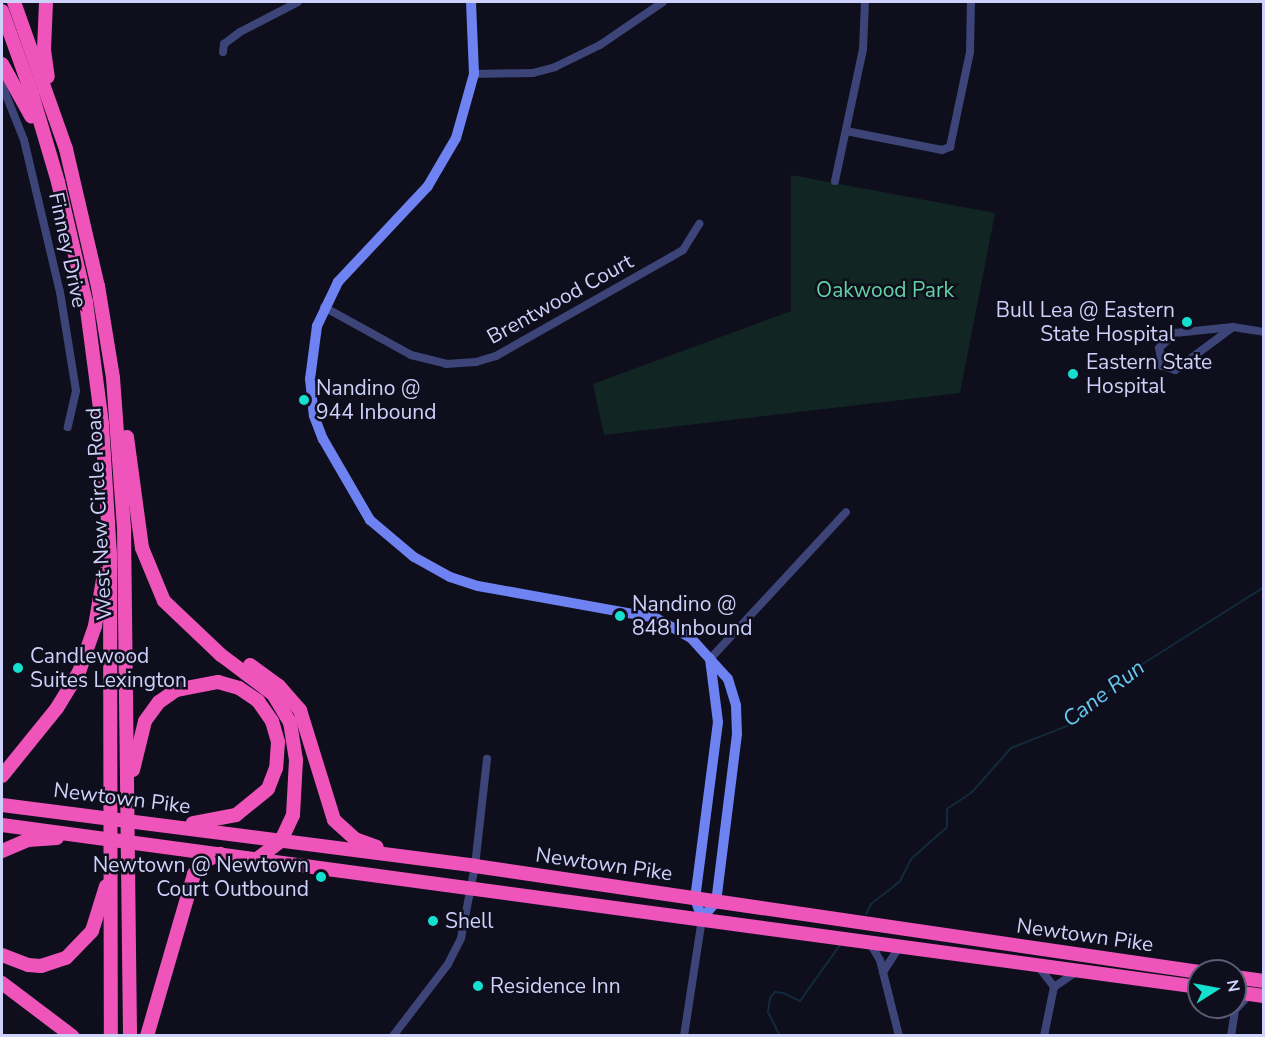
<!DOCTYPE html>
<style>
body{margin:0}
#map{position:relative;width:1265px;height:1037px;overflow:hidden;background:#0e0e1d;font-family:"Nunito Sans",sans-serif}
div>[style]{position:absolute}
.green>*{inset:0;background:#112622}
.stream>*{height:2px;margin:-1px;padding:0 1px;transform-origin:1px;border-radius:1px;background:#112b3d}
.street>*{height:8px;margin:-4px;padding:0 4px;transform-origin:4px;border-radius:4px;background:#3d4578}
.secondary>*{height:10px;margin:-5px;padding:0 5px;transform-origin:5px;border-radius:5px;background:#6e82f2}
.highway>*{height:14px;margin:-7px;padding:0 7px;transform-origin:7px;border-radius:7px;background:#ef54ba}
.dots>*{width:16px;height:16px;translate:-50% -50%;box-sizing:border-box;border:3px solid #0e0e1d;border-radius:50%}
span{translate:-50% -50%;white-space:nowrap;text-align:center;line-height:1.15;-webkit-text-stroke:5px #0e0e1d;paint-order:stroke}
.street-label{font-size:21px;color:#ced1fa}
.park-label{font-size:21px;color:#62d3a2}
.poi-label{font-size:21px;color:#ced1fa}
.right{translate:-100% -50%;text-align:right}
.left{translate:0 -50%;text-align:left}
.water-label{font-size:22px;color:#66c9f1;font-style:italic}
.frame{position:absolute;inset:0;border:3px solid #ced1fa;pointer-events:none}
.north{position:absolute;left:1187px;top:959px;width:60px;height:60px;box-sizing:border-box;background:#0e0e1d;border:2px solid #5b5c75;border-radius:50%;rotate:79deg;font-size:16px;font-weight:700;line-height:24px;text-align:center;color:#ced1fa}
.north::after{content:'';display:block;margin:auto;width:21px;height:27px;background:#15e0cf;clip-path:polygon(50% 0,100% 100%,50% 72%,0 100%)}
</style>
<div id="map">
<div class="green">
<i style="clip-path:polygon(791px 175px,995px 213px,960px 393px,604px 435px,593px 384px,791px 311px)"></i>
</div>
<div class="stream">
<i style="left:866px;top:914px;width:11px;rotate:-63deg"></i>
<i style="left:871px;top:904px;width:37px;rotate:-38deg"></i>
<i style="left:900px;top:881px;width:25px;rotate:-63deg"></i>
<i style="left:911px;top:859px;width:48px;rotate:-41.6deg"></i>
<i style="left:947px;top:827px;width:18px;rotate:-90deg"></i>
<i style="left:947px;top:809px;width:30px;rotate:-34deg"></i>
<i style="left:972px;top:792px;width:59px;rotate:-48.4deg"></i>
<i style="left:1011px;top:748px;width:66px;rotate:-21.5deg"></i>
<i style="left:1072px;top:724px;width:78px;rotate:-41.9deg"></i>
<i style="left:1130px;top:672px;width:159px;rotate:-32.4deg"></i>
<i style="left:780px;top:1036px;width:27px;rotate:-117deg"></i>
<i style="left:768px;top:1012px;width:14px;rotate:-82deg"></i>
<i style="left:770px;top:998px;width:8px;rotate:-50deg"></i>
<i style="left:775px;top:992px;width:8px;rotate:7deg"></i>
<i style="left:783px;top:993px;width:19px;rotate:25deg"></i>
<i style="left:800px;top:1001px;width:69px;rotate:-54.5deg"></i>
</div>
<div class="street">
<i style="left:223px;top:52px;width:8px;rotate:-83deg"></i>
<i style="left:224px;top:44px;width:20px;rotate:-37deg"></i>
<i style="left:240px;top:32px;width:65px;rotate:-27.3deg"></i>
<i style="left:474px;top:74px;width:59px;rotate:-1deg"></i>
<i style="left:533px;top:73px;width:23px;rotate:-15deg"></i>
<i style="left:555px;top:67px;width:50px;rotate:-26.1deg"></i>
<i style="left:600px;top:45px;width:76px;rotate:-34.3deg"></i>
<i style="left:2px;top:85px;width:59px;rotate:68.2deg"></i>
<i style="left:24px;top:140px;width:156px;rotate:76.7deg"></i>
<i style="left:60px;top:292px;width:100px;rotate:80.8deg"></i>
<i style="left:76px;top:391px;width:37px;rotate:103deg"></i>
<i style="left:846px;top:131px;width:98px;rotate:11.2deg"></i>
<i style="left:942px;top:150px;width:9px;rotate:-21deg"></i>
<i style="left:950px;top:147px;width:97px;rotate:-78.1deg"></i>
<i style="left:970px;top:52px;width:50px;rotate:-88.9deg"></i>
<i style="left:835px;top:181px;width:135px;rotate:-78deg"></i>
<i style="left:863px;top:49px;width:47px;rotate:-87.6deg"></i>
<i style="left:324px;top:307px;width:99px;rotate:28.9deg"></i>
<i style="left:411px;top:355px;width:36px;rotate:14deg"></i>
<i style="left:446px;top:364px;width:30px;rotate:-4deg"></i>
<i style="left:476px;top:362px;width:21px;rotate:-17deg"></i>
<i style="left:496px;top:356px;width:201px;rotate:-29.5deg"></i>
<i style="left:671px;top:257px;width:14px;rotate:-30deg"></i>
<i style="left:683px;top:250px;width:31px;rotate:-58deg"></i>
<i style="left:1233px;top:327px;width:72px;rotate:143.4deg"></i>
<i style="left:1175px;top:370px;width:14px;rotate:-163deg"></i>
<i style="left:1162px;top:366px;width:18px;rotate:-99deg"></i>
<i style="left:1159px;top:348px;width:22px;rotate:-43deg"></i>
<i style="left:1175px;top:333px;width:58px;rotate:-5.9deg"></i>
<i style="left:1233px;top:327px;width:31px;rotate:9deg"></i>
<i style="left:710px;top:659px;width:200px;rotate:-47.2deg"></i>
<i style="left:870px;top:943px;width:20px;rotate:60deg"></i>
<i style="left:880px;top:960px;width:78px;rotate:76deg"></i>
<i style="left:1039px;top:967px;width:25px;rotate:53deg"></i>
<i style="left:883px;top:972px;width:31px;rotate:-57deg"></i>
<i style="left:393px;top:1036px;width:91px;rotate:-52.6deg"></i>
<i style="left:448px;top:964px;width:29px;rotate:-63deg"></i>
<i style="left:461px;top:938px;width:73px;rotate:-79deg"></i>
<i style="left:475px;top:866px;width:108px;rotate:-83.6deg"></i>
<i style="left:684px;top:1036px;width:118px;rotate:-81.3deg"></i>
<i style="left:1044px;top:1036px;width:50px;rotate:-78.5deg"></i>
<i style="left:1054px;top:987px;width:25px;rotate:-34deg"></i>
<i style="left:1231px;top:1036px;width:26px;rotate:-81deg"></i>
<i style="left:1235px;top:1010px;width:22px;rotate:-47deg"></i>
</div>
<div class="secondary">
<i style="left:471px;top:2px;width:72px;rotate:87.6deg"></i>
<i style="left:474px;top:74px;width:66px;rotate:105.7deg"></i>
<i style="left:456px;top:138px;width:56px;rotate:120.3deg"></i>
<i style="left:428px;top:186px;width:132px;rotate:133.2deg"></i>
<i style="left:338px;top:282px;width:49px;rotate:115.5deg"></i>
<i style="left:317px;top:326px;width:53px;rotate:97.5deg"></i>
<i style="left:310px;top:379px;width:37px;rotate:84deg"></i>
<i style="left:314px;top:416px;width:25px;rotate:69deg"></i>
<i style="left:323px;top:439px;width:94px;rotate:59.9deg"></i>
<i style="left:370px;top:520px;width:57px;rotate:40.1deg"></i>
<i style="left:414px;top:557px;width:41px;rotate:29.1deg"></i>
<i style="left:450px;top:577px;width:29px;rotate:18deg"></i>
<i style="left:478px;top:586px;width:181px;rotate:10.2deg"></i>
<i style="left:656px;top:618px;width:40px;rotate:29.7deg"></i>
<i style="left:691px;top:638px;width:55px;rotate:47.9deg"></i>
<i style="left:728px;top:679px;width:28px;rotate:73deg"></i>
<i style="left:736px;top:706px;width:28px;rotate:88deg"></i>
<i style="left:737px;top:734px;width:169px;rotate:97.1deg"></i>
<i style="left:716px;top:902px;width:21px;rotate:131deg"></i>
<i style="left:702px;top:918px;width:20px;rotate:-110deg"></i>
<i style="left:695px;top:899px;width:178px;rotate:-82.6deg"></i>
<i style="left:718px;top:722px;width:64px;rotate:-97.2deg"></i>
</div>
<div class="highway">
<i style="left:14px;top:2px;width:156px;rotate:70.5deg"></i>
<i style="left:66px;top:149px;width:141px;rotate:76.9deg"></i>
<i style="left:98px;top:286px;width:93px;rotate:80.7deg"></i>
<i style="left:113px;top:378px;width:150px;rotate:85.8deg"></i>
<i style="left:124px;top:528px;width:508px;rotate:89.32deg"></i>
<i style="left:46px;top:2px;width:48px;rotate:92.4deg"></i>
<i style="left:44px;top:50px;width:27px;rotate:82deg"></i>
<i style="left:2px;top:11px;width:88px;rotate:70.1deg"></i>
<i style="left:32px;top:94px;width:92px;rotate:73.5deg"></i>
<i style="left:58px;top:182px;width:123px;rotate:76.9deg"></i>
<i style="left:86px;top:302px;width:123px;rotate:82.5deg"></i>
<i style="left:102px;top:424px;width:129px;rotate:86.5deg"></i>
<i style="left:110px;top:553px;width:483px;rotate:89.9deg"></i>
<i style="left:2px;top:64px;width:60px;rotate:60.9deg"></i>
<i style="left:127px;top:437px;width:112px;rotate:82.3deg"></i>
<i style="left:142px;top:548px;width:57px;rotate:67.5deg"></i>
<i style="left:164px;top:601px;width:79px;rotate:43.5deg"></i>
<i style="left:221px;top:655px;width:65px;rotate:36.9deg"></i>
<i style="left:273px;top:694px;width:33px;rotate:59deg"></i>
<i style="left:290px;top:722px;width:38px;rotate:81deg"></i>
<i style="left:296px;top:760px;width:55px;rotate:93.1deg"></i>
<i style="left:293px;top:815px;width:29px;rotate:115deg"></i>
<i style="left:281px;top:841px;width:31px;rotate:143deg"></i>
<i style="left:250px;top:665px;width:36px;rotate:36deg"></i>
<i style="left:279px;top:686px;width:32px;rotate:49deg"></i>
<i style="left:300px;top:710px;width:115px;rotate:72.8deg"></i>
<i style="left:334px;top:820px;width:28px;rotate:42deg"></i>
<i style="left:355px;top:839px;width:23px;rotate:20deg"></i>
<i style="left:133px;top:770px;width:50px;rotate:-76.2deg"></i>
<i style="left:145px;top:721px;width:24px;rotate:-54deg"></i>
<i style="left:159px;top:702px;width:21px;rotate:-35deg"></i>
<i style="left:176px;top:690px;width:43px;rotate:-10.8deg"></i>
<i style="left:218px;top:682px;width:22px;rotate:16deg"></i>
<i style="left:239px;top:688px;width:23px;rotate:34deg"></i>
<i style="left:258px;top:701px;width:24px;rotate:55deg"></i>
<i style="left:272px;top:721px;width:22px;rotate:74deg"></i>
<i style="left:278px;top:742px;width:26px;rotate:94deg"></i>
<i style="left:276px;top:768px;width:22px;rotate:111deg"></i>
<i style="left:268px;top:789px;width:41px;rotate:140.9deg"></i>
<i style="left:236px;top:815px;width:44px;rotate:169.5deg"></i>
<i style="left:2px;top:776px;width:87px;rotate:-51deg"></i>
<i style="left:57px;top:708px;width:42px;rotate:-58.6deg"></i>
<i style="left:79px;top:672px;width:49px;rotate:-70.8deg"></i>
<i style="left:95px;top:626px;width:53px;rotate:-80.2deg"></i>
<i style="left:2px;top:805px;width:477px;rotate:7.3deg"></i>
<i style="left:475px;top:866px;width:732px;rotate:8.33deg"></i>
<i style="left:2px;top:825px;width:1208px;rotate:7.71deg"></i>
<i style="left:2px;top:851px;width:28px;rotate:-23deg"></i>
<i style="left:28px;top:840px;width:29px;rotate:-4deg"></i>
<i style="left:2px;top:955px;width:28px;rotate:21deg"></i>
<i style="left:28px;top:965px;width:13px;rotate:4deg"></i>
<i style="left:41px;top:966px;width:26px;rotate:-18deg"></i>
<i style="left:66px;top:958px;width:37px;rotate:-46deg"></i>
<i style="left:92px;top:931px;width:47px;rotate:-72.7deg"></i>
<i style="left:1235px;top:977px;width:29px;rotate:8deg"></i>
<i style="left:2px;top:983px;width:88px;rotate:37.1deg"></i>
<i style="left:1235px;top:992px;width:29px;rotate:8deg"></i>
<i style="left:147px;top:1036px;width:169px;rotate:-73.8deg"></i>
<i style="left:194px;top:874px;width:17px;rotate:-50deg"></i>
<i style="left:205px;top:861px;width:17px;rotate:-25deg"></i>
</div>
<div class="dots">
<i style="left:1187px;top:322px;background:#15e0cf"></i>
<i style="left:1073px;top:374px;background:#15e0cf"></i>
<i style="left:304px;top:400px;background:#15e0cf"></i>
<i style="left:620px;top:616px;background:#15e0cf"></i>
<i style="left:18px;top:668px;background:#15e0cf"></i>
<i style="left:321px;top:877px;background:#15e0cf"></i>
<i style="left:433px;top:921px;background:#15e0cf"></i>
<i style="left:478px;top:986px;background:#15e0cf"></i>
</div>
<div class="street-label">
<span style="left:68px;top:250px;rotate:78deg">Finney Drive</span>
<span style="left:560px;top:299px;rotate:-29deg">Brentwood Court</span>
<span style="left:99px;top:514px;rotate:-93deg">West New Circle Road</span>
<span style="left:122px;top:798px;rotate:7deg">Newtown Pike</span>
<span style="left:604px;top:864px;rotate:8deg">Newtown Pike</span>
<span style="left:1085px;top:935px;rotate:8deg">Newtown Pike</span>
</div>
<div class="park-label">
<span style="left:885px;top:290px">Oakwood Park</span>
</div>
<div class="poi-label">
<span class="right" style="left:1175px;top:322px">Bull Lea @ Eastern<br>State Hospital</span>
<span class="left" style="left:1086px;top:374px">Eastern State<br>Hospital</span>
<span class="left" style="left:316px;top:400px">Nandino @<br>944 Inbound</span>
<span class="left" style="left:632px;top:616px">Nandino @<br>848 Inbound</span>
<span class="left" style="left:30px;top:668px">Candlewood<br>Suites Lexington</span>
<span class="right" style="left:309px;top:877px">Newtown @ Newtown<br>Court Outbound</span>
<span class="left" style="left:445px;top:921px">Shell</span>
<span class="left" style="left:490px;top:986px">Residence Inn</span>
</div>
<div class="water-label">
<span style="left:1104px;top:694px;rotate:-37deg">Cane Run</span>
</div>
<div class="frame"></div>
<div class="north">N</div>
</div>
